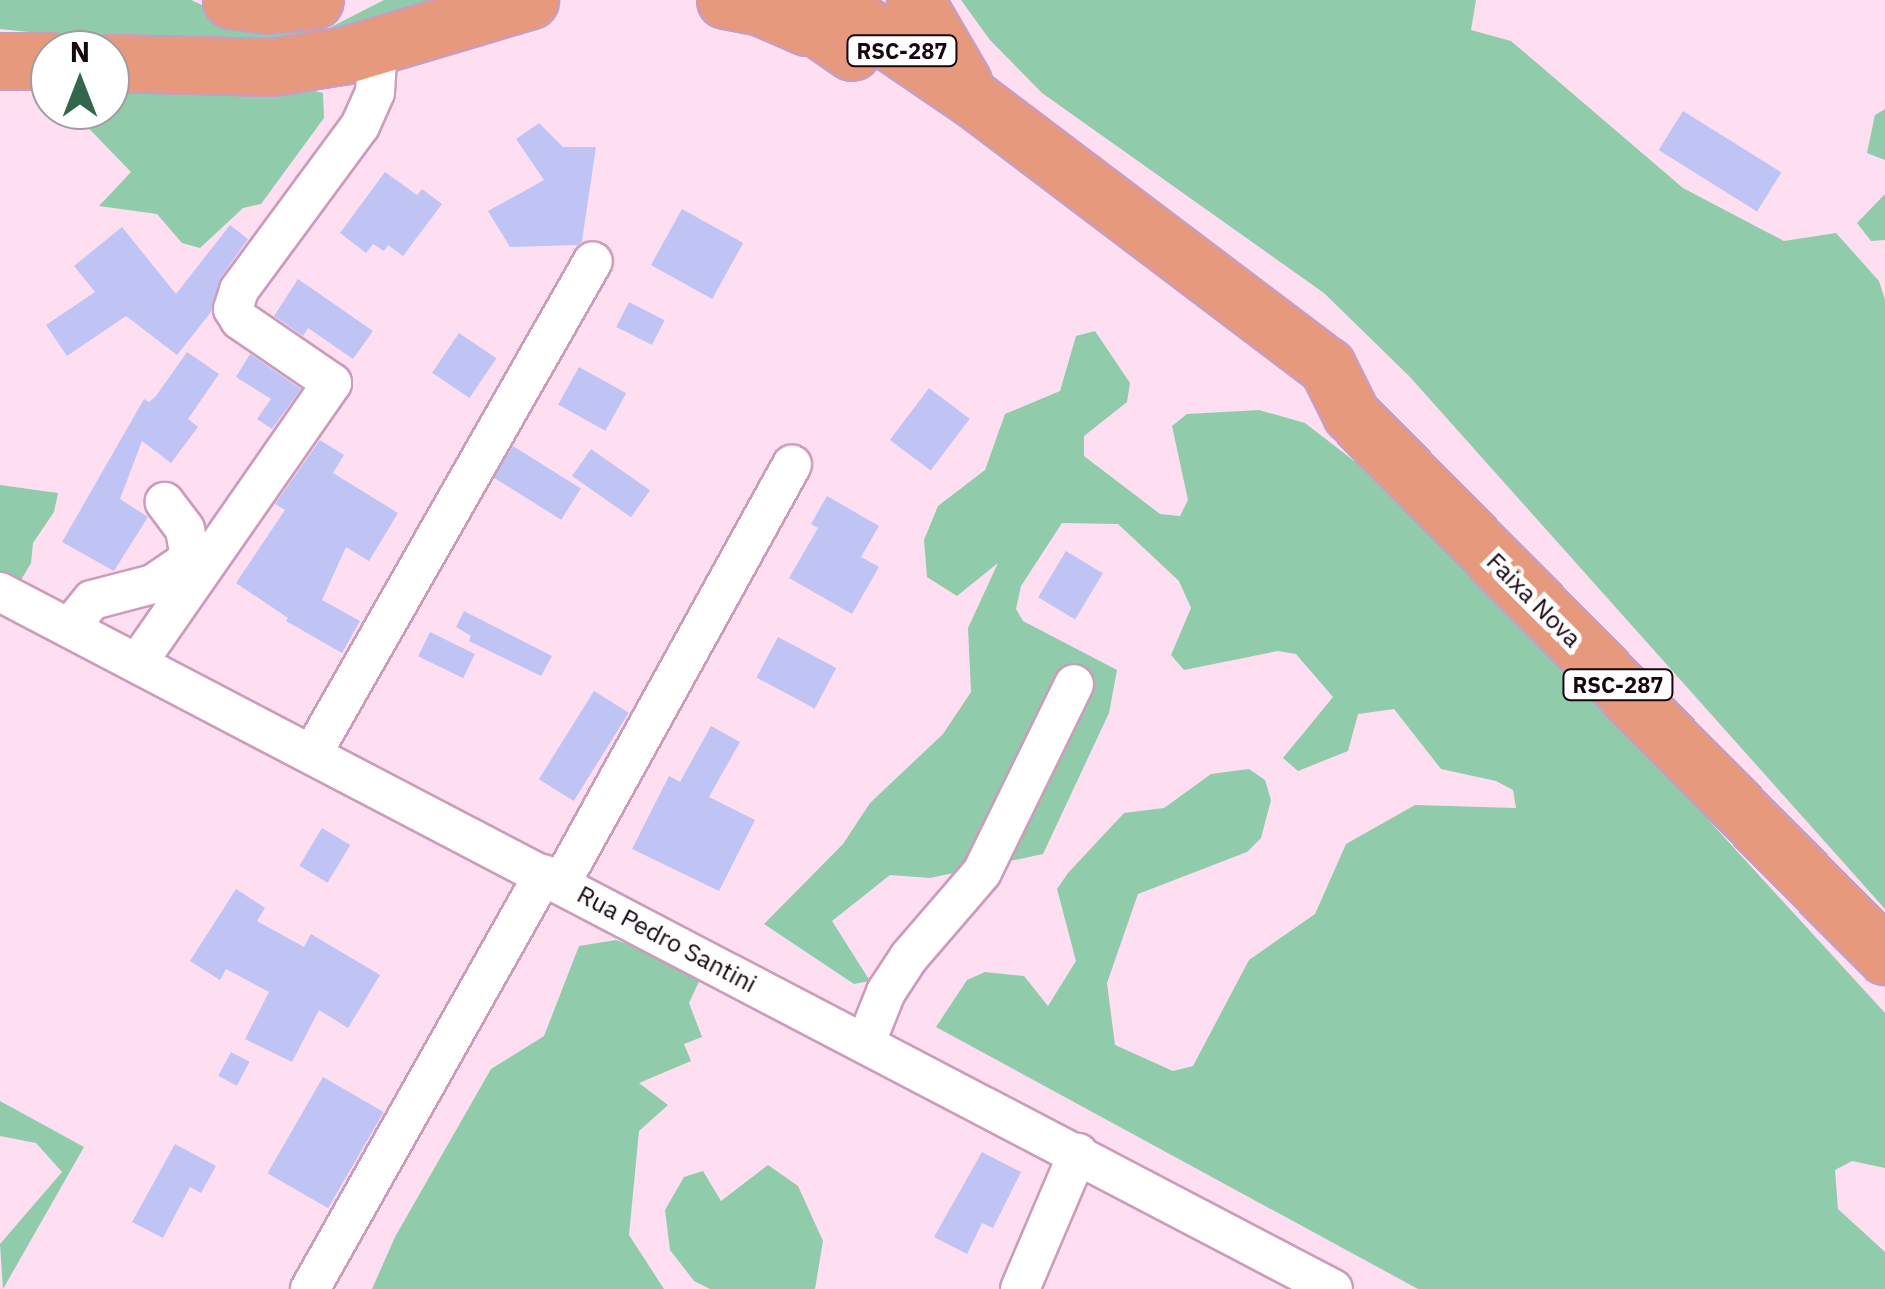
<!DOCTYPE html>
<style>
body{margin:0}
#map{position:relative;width:1885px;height:1289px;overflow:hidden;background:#fedff2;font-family:"IBM Plex Sans",sans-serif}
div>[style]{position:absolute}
.green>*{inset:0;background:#90cbab}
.building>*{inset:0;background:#bfc4f5;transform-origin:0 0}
.roads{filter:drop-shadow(2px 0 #cc9cbb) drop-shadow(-2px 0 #cc9cbb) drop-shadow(0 2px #cc9cbb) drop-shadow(0 -2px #cc9cbb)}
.minor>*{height:38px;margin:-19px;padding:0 19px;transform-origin:19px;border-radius:19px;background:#fff}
.highway>*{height:55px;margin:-27.5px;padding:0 27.5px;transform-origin:27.5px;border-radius:27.5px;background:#e7997d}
span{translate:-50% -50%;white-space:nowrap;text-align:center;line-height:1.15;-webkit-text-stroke:10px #fff;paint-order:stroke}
.shield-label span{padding:2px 8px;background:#fff;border:2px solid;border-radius:8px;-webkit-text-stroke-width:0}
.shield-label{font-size:22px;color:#160711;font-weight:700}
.street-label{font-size:25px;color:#160711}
.north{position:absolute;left:30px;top:30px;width:100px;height:100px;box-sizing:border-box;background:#fff;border:2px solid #a29ca0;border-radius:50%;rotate:0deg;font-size:28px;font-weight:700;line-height:40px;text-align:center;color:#160711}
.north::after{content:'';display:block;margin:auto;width:35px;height:45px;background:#32674d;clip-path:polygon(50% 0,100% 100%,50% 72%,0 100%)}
</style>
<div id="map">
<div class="green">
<i style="clip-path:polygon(0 0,191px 0,264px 33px,325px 30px,384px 0,487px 0,377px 38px,202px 50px,0 29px)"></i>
<i style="clip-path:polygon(961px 0,1476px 0,1471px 30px,1511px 41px,1683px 188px,1784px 241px,1836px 233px,1879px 281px,1885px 300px,1885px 909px,1410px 377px,1324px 293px,1042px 93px,990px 40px)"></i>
<i style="clip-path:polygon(279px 82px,323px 93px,324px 118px,261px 204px,243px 208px,200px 248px,182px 243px,157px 214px,99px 206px,131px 172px,71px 110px,110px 110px,110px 83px)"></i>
<i style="clip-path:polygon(1885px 109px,1885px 160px,1867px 153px,1875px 115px)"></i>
<i style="clip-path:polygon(1885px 194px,1885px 240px,1871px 241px,1857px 223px)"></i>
<i style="clip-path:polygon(1095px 331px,1130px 383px,1127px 402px,1084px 436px,1084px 456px,1160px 514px,1180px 516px,1188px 500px,1172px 426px,1187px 414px,1259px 410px,1305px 423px,1375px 477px,1611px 705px,1713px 825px,1885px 1013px,1885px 1168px,1852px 1161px,1835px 1170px,1838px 1209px,1885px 1252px,1885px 1289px,1418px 1289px,936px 1027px,967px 980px,985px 972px,1024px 976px,1048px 1006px,1076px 961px,1057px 889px,1068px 873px,1124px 813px,1164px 808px,1211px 774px,1249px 769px,1265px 780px,1271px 800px,1261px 838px,1247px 852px,1138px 894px,1107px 983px,1115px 1045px,1173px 1071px,1193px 1066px,1249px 960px,1315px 914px,1346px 844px,1415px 805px,1516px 808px,1513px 790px,1496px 781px,1441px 769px,1394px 709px,1358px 714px,1348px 751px,1298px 771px,1283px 758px,1333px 697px,1296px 654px,1278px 651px,1184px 670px,1171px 655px,1191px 608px,1179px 581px,1118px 524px,1062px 523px,1021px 586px,1016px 609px,1023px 621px,1117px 670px,1109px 713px,1043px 854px,930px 878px,890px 875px,832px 921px,870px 981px,854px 984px,764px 924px,843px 844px,870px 803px,943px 734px,971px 692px,968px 628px,998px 563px,957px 596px,927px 577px,924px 540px,938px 506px,985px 470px,1005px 414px,1060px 391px,1076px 336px)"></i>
<i style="clip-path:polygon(0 485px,58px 493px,54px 512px,33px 543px,31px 563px,21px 580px,4px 587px,0 585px)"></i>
<i style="clip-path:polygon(616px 940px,704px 971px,689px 1003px,702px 1037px,684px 1044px,691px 1061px,639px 1083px,668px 1105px,639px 1131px,629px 1235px,664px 1289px,372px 1289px,395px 1237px,491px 1069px,544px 1036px,579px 946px)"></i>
<i style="clip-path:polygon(0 1101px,84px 1147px,3px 1289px,0 1244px,62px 1172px,36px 1143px,0 1136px)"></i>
<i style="clip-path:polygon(768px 1165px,798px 1186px,823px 1241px,815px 1289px,710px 1289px,694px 1281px,670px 1250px,665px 1210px,684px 1177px,703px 1171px,721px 1201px)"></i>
</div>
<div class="building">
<i style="left:1683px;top:111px;width:116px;height:46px;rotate:32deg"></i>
<i style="clip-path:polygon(539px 123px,563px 147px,596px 147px,582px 241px,578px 245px,510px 247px,488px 211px,544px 180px,516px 139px)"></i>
<i style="clip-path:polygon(385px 172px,417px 195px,422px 189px,442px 204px,403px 256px,388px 245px,384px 251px,373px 244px,366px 253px,340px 233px)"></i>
<i style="left:682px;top:209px;width:70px;height:64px;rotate:29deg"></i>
<i style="clip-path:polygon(230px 225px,248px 239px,221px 277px,211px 312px,177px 355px,126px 316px,67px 356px,46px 325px,95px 292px,74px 266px,122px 227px,176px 294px)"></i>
<i style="clip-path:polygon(298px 279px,373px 331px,353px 359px,308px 328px,303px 336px,274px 316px)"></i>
<i style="left:629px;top:302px;width:40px;height:28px;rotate:27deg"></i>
<i style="left:459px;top:333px;width:45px;height:48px;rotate:34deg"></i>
<i style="clip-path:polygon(187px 352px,219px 374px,188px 419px,198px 427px,171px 463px,142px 441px,120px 499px,148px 517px,114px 571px,62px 542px,144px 399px,149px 402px,156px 396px)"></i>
<i style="clip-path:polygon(250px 354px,301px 389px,272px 429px,257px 419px,271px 399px,236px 377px)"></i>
<i style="left:579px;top:367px;width:54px;height:43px;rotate:29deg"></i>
<i style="left:929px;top:388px;width:51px;height:65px;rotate:37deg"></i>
<i style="clip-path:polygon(320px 440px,344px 455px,333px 473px,398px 513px,369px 561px,346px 547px,322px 600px,360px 621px,342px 653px,286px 621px,288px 618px,236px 583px,285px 510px,275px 504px)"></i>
<i style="left:513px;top:446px;width:80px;height:37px;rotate:32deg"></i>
<i style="left:591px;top:449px;width:72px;height:33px;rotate:35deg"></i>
<i style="clip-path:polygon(827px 496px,879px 526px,861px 557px,879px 567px,852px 614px,789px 578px,818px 528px,811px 524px)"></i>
<i style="left:1066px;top:551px;width:43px;height:54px;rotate:31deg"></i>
<i style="clip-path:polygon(464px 611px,552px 656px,541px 676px,469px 641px,471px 636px,456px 627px)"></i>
<i style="left:430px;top:632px;width:50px;height:27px;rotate:26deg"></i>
<i style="left:778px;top:637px;width:66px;height:46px;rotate:28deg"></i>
<i style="left:594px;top:691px;width:41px;height:104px;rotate:32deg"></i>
<i style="clip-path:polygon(711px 726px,740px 742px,709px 797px,755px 820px,719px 891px,632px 849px,669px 776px,680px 782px)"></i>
<i style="left:322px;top:828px;width:33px;height:44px;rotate:31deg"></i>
<i style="clip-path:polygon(236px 889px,265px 908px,257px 921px,304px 947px,311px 934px,380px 975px,348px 1028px,319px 1010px,292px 1062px,245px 1039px,269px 992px,226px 969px,220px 980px,190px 961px)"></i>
<i style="left:231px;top:1052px;width:21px;height:27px;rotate:28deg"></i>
<i style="left:323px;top:1077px;width:70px;height:111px;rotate:30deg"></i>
<i style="clip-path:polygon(175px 1144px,216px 1166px,201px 1193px,190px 1187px,163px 1238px,132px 1222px)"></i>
<i style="clip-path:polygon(982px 1152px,1021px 1172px,993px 1228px,982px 1223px,967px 1254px,934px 1237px)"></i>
</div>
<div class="roads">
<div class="minor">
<i style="left:0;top:592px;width:1504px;rotate:27.6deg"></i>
<i style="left:70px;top:627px;width:35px;rotate:-51deg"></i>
<i style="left:92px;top:600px;width:63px;rotate:-14.7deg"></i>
<i style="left:153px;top:584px;width:37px;rotate:-34deg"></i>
<i style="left:184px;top:563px;width:12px;rotate:-66deg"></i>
<i style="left:189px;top:552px;width:23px;rotate:-100deg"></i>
<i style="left:185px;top:529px;width:34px;rotate:-127deg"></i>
<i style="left:138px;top:662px;width:340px;rotate:-55.2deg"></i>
<i style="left:332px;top:383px;width:112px;rotate:-145.6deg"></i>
<i style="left:240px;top:320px;width:13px;rotate:-122deg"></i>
<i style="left:233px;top:309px;width:20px;rotate:-72deg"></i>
<i style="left:239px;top:290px;width:204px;rotate:-53.6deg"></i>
<i style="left:360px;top:126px;width:37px;rotate:-66deg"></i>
<i style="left:375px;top:92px;width:46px;rotate:-86.3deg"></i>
<i style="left:312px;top:754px;width:567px;rotate:-60.32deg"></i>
<i style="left:561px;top:883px;width:478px;rotate:-61.1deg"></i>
<i style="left:866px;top:1042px;width:54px;rotate:-68.2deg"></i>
<i style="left:886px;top:992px;width:42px;rotate:-56.7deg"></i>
<i style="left:909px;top:957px;width:112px;rotate:-49.3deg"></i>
<i style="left:982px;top:872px;width:209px;rotate:-63.9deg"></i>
<i style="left:310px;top:1289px;width:476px;rotate:-60.6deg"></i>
<i style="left:1020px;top:1289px;width:148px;rotate:-66.9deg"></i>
</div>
<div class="highway">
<i style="left:231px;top:0;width:35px;rotate:8deg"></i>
<i style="left:266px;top:5px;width:49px;rotate:-5.8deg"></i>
<i style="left:725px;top:0;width:37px;rotate:11deg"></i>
<i style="left:761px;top:7px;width:50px;rotate:23.5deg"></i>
<i style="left:777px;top:0;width:91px;rotate:34.7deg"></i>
<i style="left:828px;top:0;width:179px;rotate:34.3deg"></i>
<i style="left:976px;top:101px;width:440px;rotate:37.1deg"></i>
<i style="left:1327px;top:366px;width:54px;rotate:63.4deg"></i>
<i style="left:1351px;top:414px;width:761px;rotate:45.43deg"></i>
<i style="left:915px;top:0;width:95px;rotate:59.7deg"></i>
<i style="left:0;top:61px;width:50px"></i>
<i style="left:110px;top:63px;width:162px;rotate:1.4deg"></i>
<i style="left:272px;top:67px;width:75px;rotate:-9.2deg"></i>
<i style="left:346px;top:55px;width:192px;rotate:-16.6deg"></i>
</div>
</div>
<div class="shield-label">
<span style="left:902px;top:51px">RSC-287</span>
<span style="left:1618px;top:685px">RSC-287</span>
</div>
<div class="street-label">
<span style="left:1534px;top:600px;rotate:45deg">Faixa Nova</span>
<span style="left:667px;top:939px;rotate:28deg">Rua Pedro Santini</span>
</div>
<div class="north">N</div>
</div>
